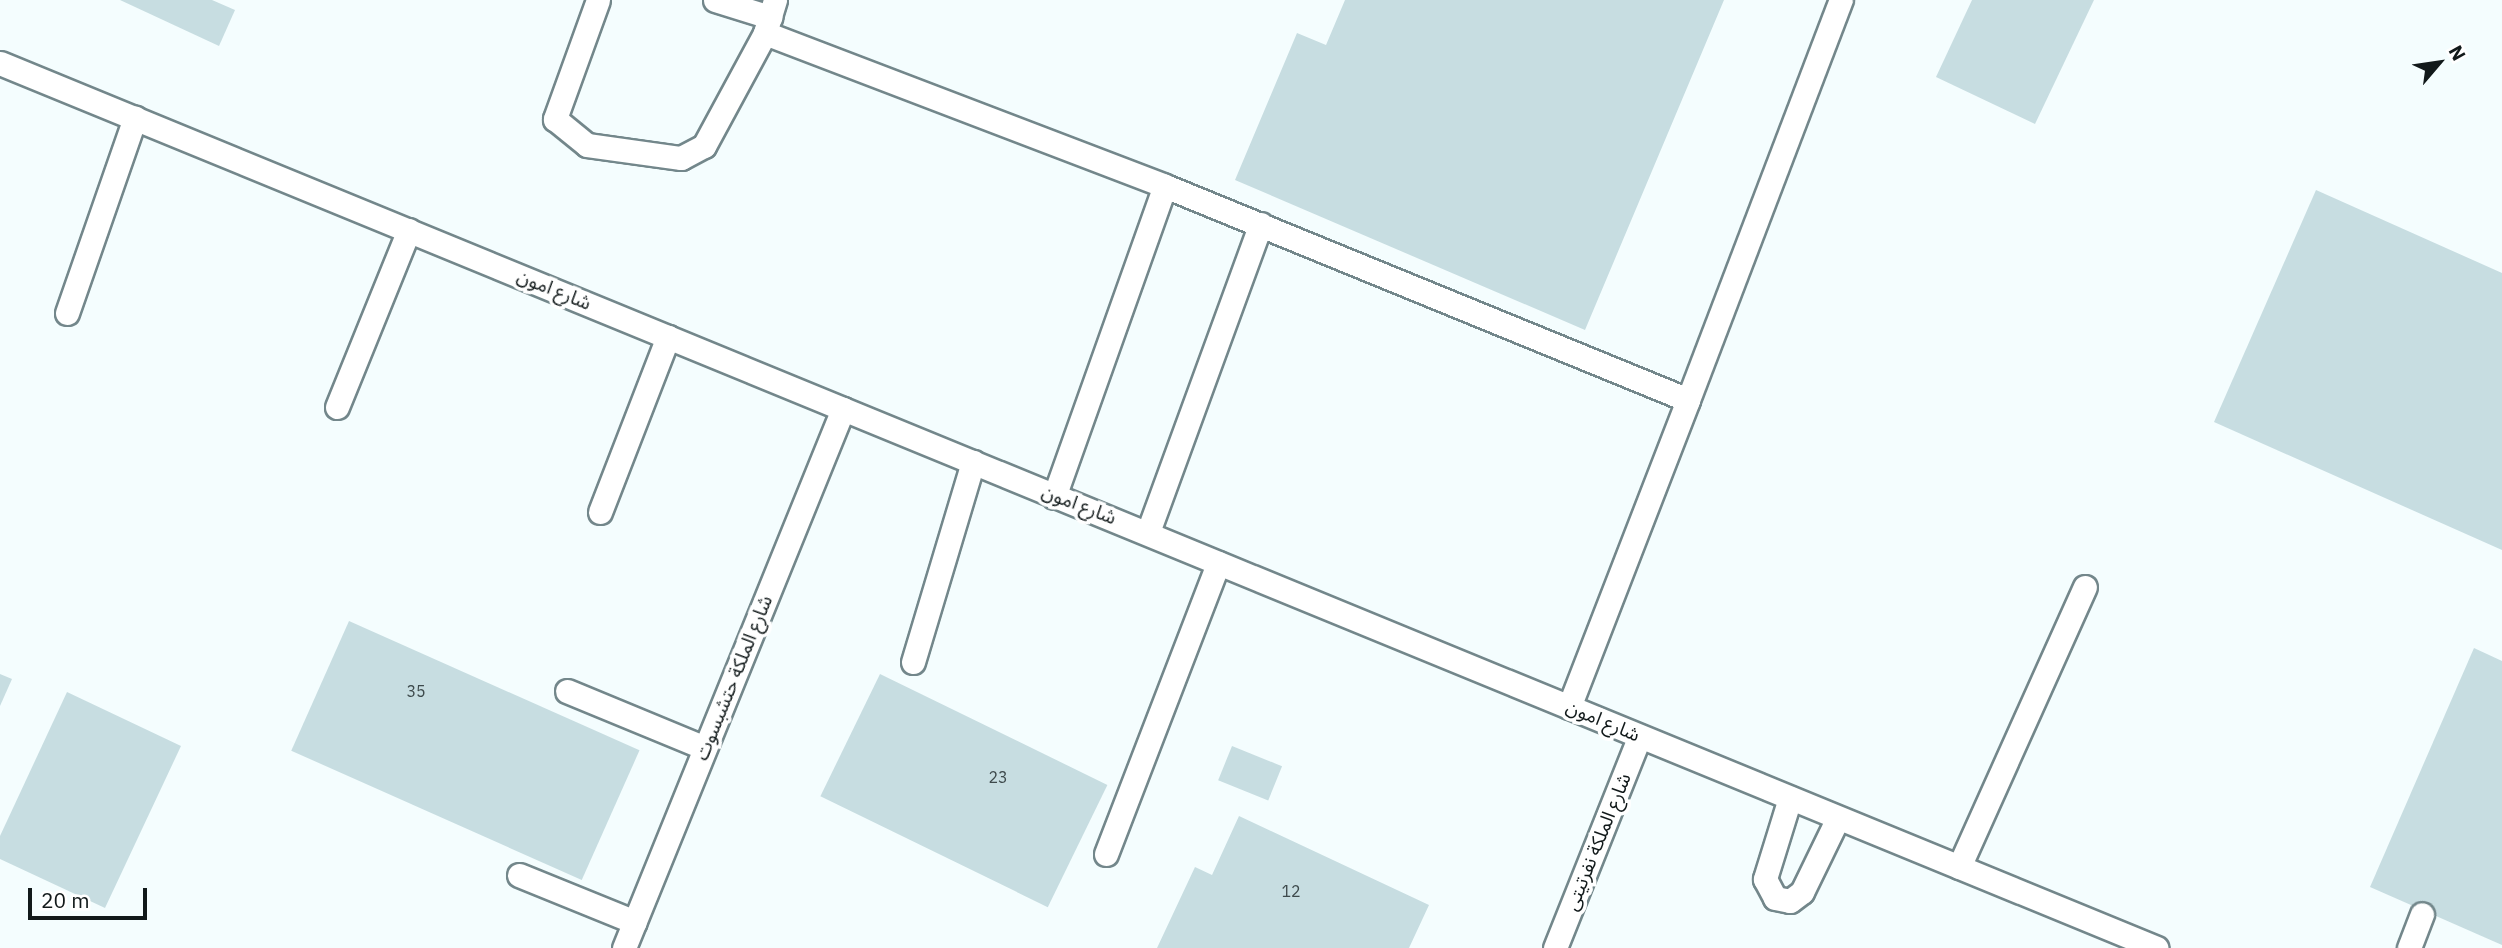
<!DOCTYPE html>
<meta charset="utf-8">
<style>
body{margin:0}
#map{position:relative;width:2502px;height:948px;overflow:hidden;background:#f4fdfe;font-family:"IBM Plex Sans","Noto Sans Arabic",sans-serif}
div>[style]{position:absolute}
.building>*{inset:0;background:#c7dde1;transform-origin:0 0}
.roads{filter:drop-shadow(2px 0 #73878b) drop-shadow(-2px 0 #73878b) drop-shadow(0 2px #73878b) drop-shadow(0 -2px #73878b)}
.service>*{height:23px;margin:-11.5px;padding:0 11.5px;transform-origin:11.5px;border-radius:11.5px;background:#fff}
span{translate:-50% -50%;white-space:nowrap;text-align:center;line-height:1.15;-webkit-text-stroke:7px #fff;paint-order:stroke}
.number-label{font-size:16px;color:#3e4a4c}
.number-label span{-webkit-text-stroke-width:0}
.street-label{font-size:19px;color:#11191a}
.north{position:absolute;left:2404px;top:28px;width:70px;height:70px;-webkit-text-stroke:5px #fff;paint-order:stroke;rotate:61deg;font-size:19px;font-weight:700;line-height:28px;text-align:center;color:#11191a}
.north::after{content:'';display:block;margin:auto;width:24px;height:32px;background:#11191a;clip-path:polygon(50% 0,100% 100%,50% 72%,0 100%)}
.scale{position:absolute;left:28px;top:888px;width:119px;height:32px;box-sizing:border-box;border:4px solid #11191a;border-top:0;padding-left:9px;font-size:21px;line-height:24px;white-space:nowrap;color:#11191a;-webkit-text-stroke:5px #fff;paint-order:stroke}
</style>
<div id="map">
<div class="building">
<i style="clip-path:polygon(120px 0,212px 0,235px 10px,219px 46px)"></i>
<i style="clip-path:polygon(1345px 0,1724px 0,1585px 330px,1235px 180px,1297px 33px,1326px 45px)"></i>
<i style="clip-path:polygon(1972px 0,2094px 0,2035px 124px,1936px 77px)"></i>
<i style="clip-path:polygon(2316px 190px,2502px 273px,2502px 550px,2214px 422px)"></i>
<i style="left:349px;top:621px;width:318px;height:142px;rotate:24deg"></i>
<i style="clip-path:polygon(2474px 648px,2502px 661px,2502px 945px,2370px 887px)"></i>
<i style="clip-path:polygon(0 674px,12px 679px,0 706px)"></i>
<i style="left:880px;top:674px;width:253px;height:136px;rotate:26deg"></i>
<i style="clip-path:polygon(67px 692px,181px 746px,105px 908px,0 859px,0 836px)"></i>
<i style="left:1232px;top:746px;width:54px;height:37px;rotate:22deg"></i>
<i style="clip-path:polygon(1239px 816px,1429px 905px,1409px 948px,1157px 948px,1195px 867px,1212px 875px)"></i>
</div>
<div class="roads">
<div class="service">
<i style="left:598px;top:0;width:127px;rotate:109.9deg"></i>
<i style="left:555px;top:119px;width:41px;rotate:39.1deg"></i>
<i style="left:587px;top:145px;width:95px;rotate:7.9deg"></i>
<i style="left:681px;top:158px;width:26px;rotate:-28deg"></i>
<i style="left:704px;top:146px;width:128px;rotate:-61.6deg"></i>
<i style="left:715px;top:0;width:58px;rotate:17.2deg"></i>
<i style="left:775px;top:0;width:34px;rotate:107deg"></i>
<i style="left:765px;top:33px;width:428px;rotate:20.9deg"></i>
<i style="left:1165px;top:186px;width:565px;rotate:22.25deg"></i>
<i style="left:1688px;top:400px;width:428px;rotate:-69.1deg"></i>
<i style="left:0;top:63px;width:2331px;rotate:22.31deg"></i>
<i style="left:67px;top:313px;width:207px;rotate:-70.8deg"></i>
<i style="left:337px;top:407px;width:191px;rotate:-67.9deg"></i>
<i style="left:1054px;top:497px;width:330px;rotate:-70.4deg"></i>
<i style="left:600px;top:512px;width:188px;rotate:-68.8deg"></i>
<i style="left:1148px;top:532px;width:328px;rotate:-69.9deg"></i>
<i style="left:913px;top:662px;width:209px;rotate:-73.3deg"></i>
<i style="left:567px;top:691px;width:149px;rotate:22.4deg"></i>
<i style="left:1569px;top:707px;width:329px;rotate:-68.8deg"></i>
<i style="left:1790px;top:798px;width:85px;rotate:107.2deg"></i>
<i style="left:1765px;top:879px;width:21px;rotate:62deg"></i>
<i style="left:1775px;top:898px;width:15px;rotate:11deg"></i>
<i style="left:1790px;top:901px;width:15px;rotate:-37deg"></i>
<i style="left:1802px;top:892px;width:82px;rotate:-64.1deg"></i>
<i style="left:1106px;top:854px;width:312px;rotate:-68.9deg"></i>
<i style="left:1959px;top:867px;width:307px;rotate:-65.8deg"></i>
<i style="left:519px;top:875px;width:125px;rotate:22.1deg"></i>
<i style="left:624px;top:948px;width:582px;rotate:-67.89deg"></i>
<i style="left:1555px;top:948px;width:228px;rotate:-68.2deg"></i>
<i style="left:2409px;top:948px;width:36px;rotate:-69deg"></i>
</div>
</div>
<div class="number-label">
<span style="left:416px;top:691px">35</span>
<span style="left:998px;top:777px">23</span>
<span style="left:1291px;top:891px">12</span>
</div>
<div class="street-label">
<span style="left:554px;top:290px;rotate:22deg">شارع امون</span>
<span style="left:1079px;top:505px;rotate:21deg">شارع امون</span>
<span style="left:734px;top:678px;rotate:-68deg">شارع الملكة حتشبسوت</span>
<span style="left:1603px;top:721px;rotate:23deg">شارع امون</span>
<span style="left:1598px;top:842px;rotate:-68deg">شارع الملكة نفرتيتى</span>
</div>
<div class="north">N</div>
<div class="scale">20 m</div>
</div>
